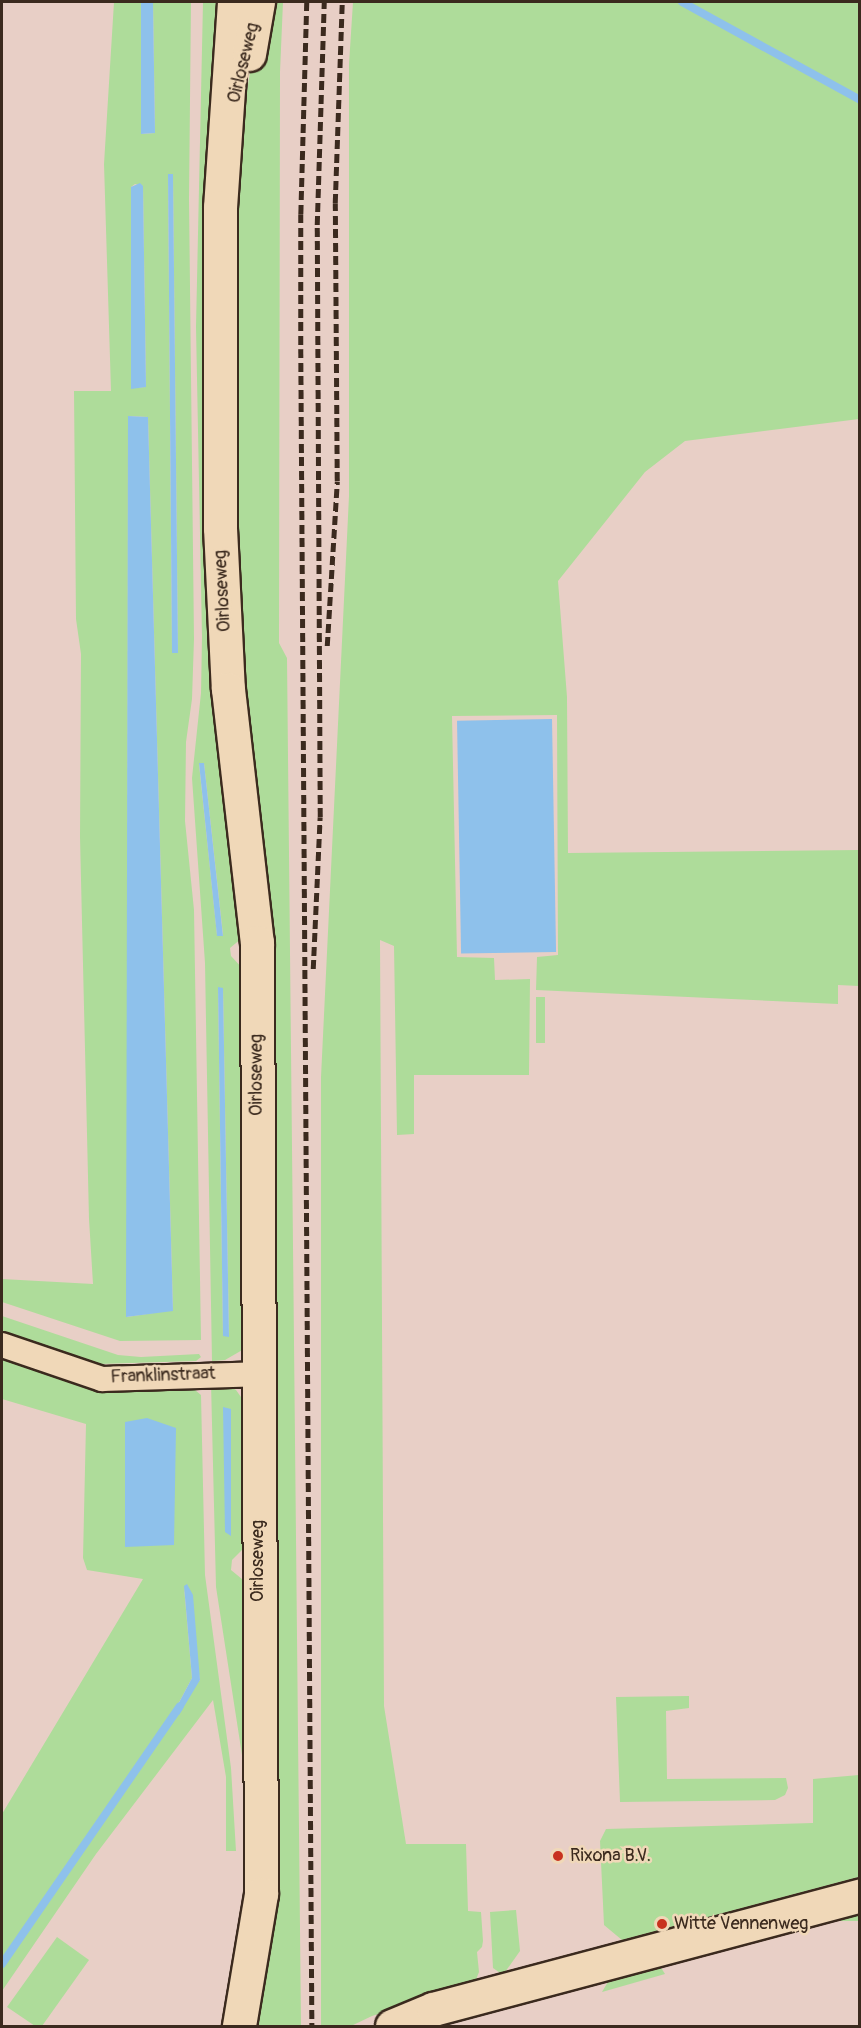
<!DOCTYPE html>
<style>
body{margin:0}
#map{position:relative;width:861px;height:2028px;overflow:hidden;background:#e8cfc6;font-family:Pangolin,sans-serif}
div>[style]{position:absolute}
.green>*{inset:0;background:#aedc9a;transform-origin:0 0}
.water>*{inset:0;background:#8ec1eb;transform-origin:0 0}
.stream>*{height:8px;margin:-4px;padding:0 4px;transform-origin:4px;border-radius:4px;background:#8ec1eb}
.roads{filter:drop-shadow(2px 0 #3b2a1e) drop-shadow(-2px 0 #3b2a1e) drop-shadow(0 2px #3b2a1e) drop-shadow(0 -2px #3b2a1e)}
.street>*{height:24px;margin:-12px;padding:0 12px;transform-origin:12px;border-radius:12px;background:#f0d8b8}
.secondary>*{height:33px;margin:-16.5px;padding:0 16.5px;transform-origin:16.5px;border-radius:16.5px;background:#f0d8b8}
.rail>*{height:4.5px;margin-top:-2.25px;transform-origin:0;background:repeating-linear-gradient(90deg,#3b2a1e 0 9px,transparent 0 13.5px)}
.dots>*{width:16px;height:16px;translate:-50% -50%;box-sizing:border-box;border:3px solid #f0d8b8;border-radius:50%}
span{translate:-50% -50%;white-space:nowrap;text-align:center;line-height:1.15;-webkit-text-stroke:5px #f0d8b8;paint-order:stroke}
.street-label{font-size:18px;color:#3b2a1e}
.poi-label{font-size:18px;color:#3b2a1e}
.left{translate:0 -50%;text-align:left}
.frame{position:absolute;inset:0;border:3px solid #3b2a1e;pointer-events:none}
</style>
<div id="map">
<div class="green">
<i style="clip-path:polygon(evenodd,114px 2px,141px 2px,142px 134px,155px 133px,153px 2px,191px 2px,189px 199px,194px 639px,192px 699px,186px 742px,185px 821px,194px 910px,201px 1340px,120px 1341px,2px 1302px,2px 1279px,93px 1284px,89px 1219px,80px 837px,81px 654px,76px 619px,74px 391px,111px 391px,104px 164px,114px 2px,168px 175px,173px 175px,178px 653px,172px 652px,168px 175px,114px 2px,135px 184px,143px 186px,146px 387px,131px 388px,131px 187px,135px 184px,114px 2px,128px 416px,148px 417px,173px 1310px,127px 1317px,128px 416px)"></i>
<i style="clip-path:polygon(evenodd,203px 2px,226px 2px,242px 938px,230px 948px,231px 956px,244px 970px,251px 1345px,225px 1360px,212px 1361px,205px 963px,192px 778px,201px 693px,202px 637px,196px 327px,203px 2px,204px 763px,223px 935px,223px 936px,217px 935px,199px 764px,204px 763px,203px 2px,218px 988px,223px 988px,229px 1336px,223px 1336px,218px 988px)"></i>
<i style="clip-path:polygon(261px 2px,283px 2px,280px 72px,279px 643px,287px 658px,301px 2026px,256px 2026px,232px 280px,235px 167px)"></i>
<i style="clip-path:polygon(353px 2px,859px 2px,859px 419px,685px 441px,645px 472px,558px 581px,567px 697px,568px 853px,859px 850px,859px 986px,838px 985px,838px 1004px,536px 990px,537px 957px,558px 955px,557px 715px,452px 716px,457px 957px,494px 958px,495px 980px,530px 979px,529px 1075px,414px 1075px,414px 1134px,397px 1135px,394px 946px,380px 940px,384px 1706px,406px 1844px,466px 1844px,468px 1911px,481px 1912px,483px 1941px,482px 1947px,477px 1952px,479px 1972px,475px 1982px,372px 2016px,351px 2026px,321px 2026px,321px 1077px,349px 496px,349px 64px)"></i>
<i style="left:536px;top:997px;width:9px;height:46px"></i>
<i style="clip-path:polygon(2px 1316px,118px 1355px,141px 1357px,199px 1354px,201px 1357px,196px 1361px,100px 1364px,81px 1360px,2px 1334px)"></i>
<i style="clip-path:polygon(evenodd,2px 1356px,195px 1390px,201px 1395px,205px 1575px,231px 1768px,236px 1851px,226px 1851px,226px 1777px,213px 1700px,96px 1854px,2px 1991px,2px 1814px,143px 1579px,87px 1570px,83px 1558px,86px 1424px,2px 1399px,2px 1356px,184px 1587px,200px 1680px,174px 1712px,192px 1678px,184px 1587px)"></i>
<i style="clip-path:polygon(211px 1383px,226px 1383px,236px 1390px,246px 1404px,249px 1543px,232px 1560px,231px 1570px,248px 1584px,244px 1768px,216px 1587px)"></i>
<i style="clip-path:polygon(689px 1696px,689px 1708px,666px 1711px,667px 1779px,786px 1778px,788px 1788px,785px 1795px,775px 1800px,620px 1802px,616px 1697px)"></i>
<i style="clip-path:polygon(859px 1775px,859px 1877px,622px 1940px,604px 1925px,600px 1841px,606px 1829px,813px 1823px,813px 1779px)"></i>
<i style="clip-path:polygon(516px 1910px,520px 1951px,503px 1975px,493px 1968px,490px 1912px)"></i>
<i style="left:859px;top:1911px;width:10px;height:131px;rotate:90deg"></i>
<i style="clip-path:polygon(57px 1937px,89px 1960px,42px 2026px,35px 2026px,7px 2007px)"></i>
<i style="clip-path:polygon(660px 1966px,665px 1974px,602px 1992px,609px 1980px)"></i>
</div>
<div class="water">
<i style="clip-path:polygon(141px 2px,153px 2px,155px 133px,141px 134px)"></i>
<i style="clip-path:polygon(168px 174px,173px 174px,178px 653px,172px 653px)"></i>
<i style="clip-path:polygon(140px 183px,143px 186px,146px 387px,131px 389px,131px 187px)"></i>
<i style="clip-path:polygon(128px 416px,148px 417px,173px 1311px,126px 1317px)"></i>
<i style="left:552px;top:719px;width:233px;height:95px;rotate:89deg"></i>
<i style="clip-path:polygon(199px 763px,204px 763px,223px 936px,217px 936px)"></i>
<i style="clip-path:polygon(218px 987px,223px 988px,229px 1337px,223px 1336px)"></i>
<i style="clip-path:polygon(223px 1407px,231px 1409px,231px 1536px,225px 1532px)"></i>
<i style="clip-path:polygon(147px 1418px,176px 1428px,174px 1545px,125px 1547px,125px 1422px)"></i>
<i style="clip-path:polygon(187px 1584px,193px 1595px,200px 1680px,179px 1715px,174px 1712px,192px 1678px,184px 1586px)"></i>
</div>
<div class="stream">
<i style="left:682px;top:2px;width:203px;rotate:28.8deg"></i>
<i style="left:2px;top:1964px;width:313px;rotate:-55.4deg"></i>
</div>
<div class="roads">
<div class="street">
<i style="left:2px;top:1345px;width:106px;rotate:18.8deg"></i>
<i style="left:102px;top:1379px;width:155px;rotate:-1.8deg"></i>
</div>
<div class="secondary">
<i style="left:234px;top:2px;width:205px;rotate:93.9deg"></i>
<i style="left:220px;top:207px;width:321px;rotate:90deg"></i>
<i style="left:220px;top:528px;width:161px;rotate:87.2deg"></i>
<i style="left:228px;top:689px;width:255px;rotate:83.5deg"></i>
<i style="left:257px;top:942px;width:952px;rotate:89.76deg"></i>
<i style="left:261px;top:1894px;width:134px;rotate:99.5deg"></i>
<i style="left:249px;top:54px;width:53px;rotate:-80.2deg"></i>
<i style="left:392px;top:2026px;width:44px;rotate:-22.5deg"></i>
<i style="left:433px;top:2009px;width:442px;rotate:-14.9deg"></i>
</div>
</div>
<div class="rail">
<i style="left:307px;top:2px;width:212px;rotate:91.6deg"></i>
<i style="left:301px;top:214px;width:135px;rotate:90deg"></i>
<i style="left:301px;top:349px;width:1677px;rotate:89.62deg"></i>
<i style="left:327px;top:646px;width:165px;rotate:-86.5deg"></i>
<i style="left:337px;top:481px;width:278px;rotate:-90.4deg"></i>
<i style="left:335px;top:203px;width:201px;rotate:-88deg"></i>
<i style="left:313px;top:969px;width:152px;rotate:-87.4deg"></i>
<i style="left:320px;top:817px;width:592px;rotate:-90.29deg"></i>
<i style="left:317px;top:225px;width:223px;rotate:-88.2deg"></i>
</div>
<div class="dots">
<i style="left:558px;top:1856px;background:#c8321e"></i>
<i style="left:662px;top:1924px;background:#c8321e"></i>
</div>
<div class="street-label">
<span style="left:244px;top:63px;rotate:-76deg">Oirloseweg</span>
<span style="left:223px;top:591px;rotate:-93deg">Oirloseweg</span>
<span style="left:257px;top:1075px;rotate:-90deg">Oirloseweg</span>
<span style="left:163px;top:1376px;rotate:-2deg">Franklinstraat</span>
<span style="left:258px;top:1561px;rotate:-90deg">Oirloseweg</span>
</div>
<div class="poi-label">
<span class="left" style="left:570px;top:1856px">Rixona B.V.</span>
<span class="left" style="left:674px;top:1924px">Witte Vennenweg</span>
</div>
<div class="frame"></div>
</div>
